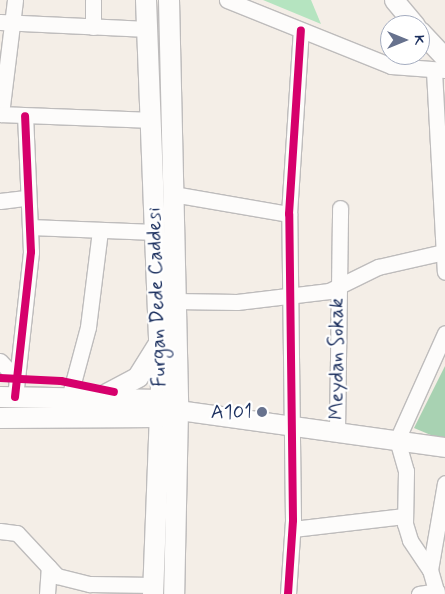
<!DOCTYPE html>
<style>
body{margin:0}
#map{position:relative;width:445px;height:594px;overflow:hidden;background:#f4eee7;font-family:Mynerve,sans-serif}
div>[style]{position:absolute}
.green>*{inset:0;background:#b5e4c0}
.forest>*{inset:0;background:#a8d2b2}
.roads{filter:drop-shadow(1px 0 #bebcbc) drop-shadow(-1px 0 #bebcbc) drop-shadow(0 1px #bebcbc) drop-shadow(0 -1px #bebcbc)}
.minor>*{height:15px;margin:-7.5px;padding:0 7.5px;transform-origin:7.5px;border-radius:7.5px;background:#fdfcfb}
.tertiary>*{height:19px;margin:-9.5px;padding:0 9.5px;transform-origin:9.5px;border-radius:9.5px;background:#fdfcfb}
.secondary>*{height:20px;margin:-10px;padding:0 10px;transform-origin:10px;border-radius:10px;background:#fdfcfb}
.cycleway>*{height:8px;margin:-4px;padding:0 4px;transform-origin:4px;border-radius:4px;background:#d6006c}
.dots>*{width:14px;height:14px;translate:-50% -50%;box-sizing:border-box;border:2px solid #fff;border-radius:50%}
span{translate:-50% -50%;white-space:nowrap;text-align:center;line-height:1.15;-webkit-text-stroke:4.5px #fff;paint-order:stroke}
.street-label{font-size:20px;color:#1b2f5e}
.poi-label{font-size:20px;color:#1b2f5e}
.right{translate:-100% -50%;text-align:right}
.north{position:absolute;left:380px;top:15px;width:50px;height:50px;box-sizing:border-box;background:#fff;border:1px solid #a4acbf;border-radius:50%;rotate:90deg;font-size:14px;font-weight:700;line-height:20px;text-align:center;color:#1b2f5e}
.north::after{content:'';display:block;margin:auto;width:18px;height:22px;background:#67728e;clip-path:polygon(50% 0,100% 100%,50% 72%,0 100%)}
</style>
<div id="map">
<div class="green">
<i style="clip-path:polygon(263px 0,311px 0,321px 24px)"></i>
</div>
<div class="forest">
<i style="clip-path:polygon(445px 366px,445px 441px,414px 428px)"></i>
</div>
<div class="roads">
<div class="minor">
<i style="left:15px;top:0;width:115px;rotate:97deg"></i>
<i style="left:1px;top:114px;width:151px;rotate:2.3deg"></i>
<i style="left:93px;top:0;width:27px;rotate:90deg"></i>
<i style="left:227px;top:0;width:177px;rotate:21.9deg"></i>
<i style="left:391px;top:66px;width:54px;rotate:4.2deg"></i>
<i style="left:0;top:22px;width:148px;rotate:2.7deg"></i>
<i style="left:434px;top:71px;width:201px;rotate:86.9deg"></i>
<i style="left:173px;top:194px;width:118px;rotate:9.8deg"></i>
<i style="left:0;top:201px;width:26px;rotate:-7deg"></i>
<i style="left:30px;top:227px;width:125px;rotate:2.3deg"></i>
<i style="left:175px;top:301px;width:62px;rotate:0.9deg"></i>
<i style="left:237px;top:302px;width:93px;rotate:-6.8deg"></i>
<i style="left:329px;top:291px;width:55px;rotate:-26.1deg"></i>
<i style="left:378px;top:267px;width:68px;rotate:-12.8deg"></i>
<i style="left:0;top:361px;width:23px;rotate:47deg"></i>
<i style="left:15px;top:397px;width:146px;rotate:-83.7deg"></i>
<i style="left:31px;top:252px;width:136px;rotate:-92.5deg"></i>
<i style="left:69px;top:398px;width:73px;rotate:-75deg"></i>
<i style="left:88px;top:327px;width:97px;rotate:-82.9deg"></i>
<i style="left:337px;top:431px;width:223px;rotate:-89.2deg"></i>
<i style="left:293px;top:529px;width:112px;rotate:-6.7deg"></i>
<i style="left:0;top:531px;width:17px;rotate:7deg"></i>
<i style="left:17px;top:533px;width:59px;rotate:47.1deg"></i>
<i style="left:57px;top:576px;width:34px;rotate:14deg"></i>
<i style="left:90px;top:584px;width:63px;rotate:0.9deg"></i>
<i style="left:430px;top:570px;width:36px;rotate:-124deg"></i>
<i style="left:410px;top:540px;width:17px;rotate:-107deg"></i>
<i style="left:405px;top:524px;width:53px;rotate:-88.9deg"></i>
<i style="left:406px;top:471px;width:32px;rotate:-106deg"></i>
<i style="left:397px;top:440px;width:117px;rotate:-65.8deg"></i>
<i style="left:47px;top:594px;width:27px;rotate:-86deg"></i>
<i style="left:288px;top:594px;width:74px;rotate:-86.1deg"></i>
<i style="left:293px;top:520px;width:306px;rotate:-90.7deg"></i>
<i style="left:289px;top:214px;width:184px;rotate:-86.3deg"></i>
<i style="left:419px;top:594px;width:18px;rotate:-9deg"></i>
<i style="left:437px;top:594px;width:25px;rotate:-106deg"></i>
<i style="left:430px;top:570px;width:88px;rotate:-80.2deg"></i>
</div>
<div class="tertiary">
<i style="left:394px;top:0;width:33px;rotate:50deg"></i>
<i style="left:420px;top:31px;width:37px;rotate:47deg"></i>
<i style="left:178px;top:410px;width:270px;rotate:7.9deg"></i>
</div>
<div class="secondary">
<i style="left:146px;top:0;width:387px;rotate:87.8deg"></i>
<i style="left:161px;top:387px;width:207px;rotate:92.2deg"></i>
<i style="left:169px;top:0;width:410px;rotate:88.7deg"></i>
<i style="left:178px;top:410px;width:184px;rotate:91.2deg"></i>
<i style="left:103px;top:396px;width:40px;rotate:-28deg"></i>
<i style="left:138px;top:377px;width:38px;rotate:-58deg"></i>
<i style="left:0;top:397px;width:161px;rotate:1.1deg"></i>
<i style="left:161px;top:400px;width:13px;rotate:29deg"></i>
<i style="left:0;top:418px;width:160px;rotate:-0.4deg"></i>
<i style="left:160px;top:417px;width:12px;rotate:-24deg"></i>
</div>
</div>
<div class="cycleway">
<i style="left:0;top:378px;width:61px;rotate:2.8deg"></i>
<i style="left:61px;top:381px;width:54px;rotate:11.7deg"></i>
<i style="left:15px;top:397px;width:146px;rotate:-83.7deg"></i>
<i style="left:31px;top:252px;width:136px;rotate:-92.5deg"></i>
<i style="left:288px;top:594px;width:74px;rotate:-86.1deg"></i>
<i style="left:293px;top:520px;width:306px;rotate:-90.7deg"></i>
<i style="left:289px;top:214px;width:184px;rotate:-86.3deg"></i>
</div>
<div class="dots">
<i style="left:262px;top:412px;background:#67728e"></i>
</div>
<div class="street-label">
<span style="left:157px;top:297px;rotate:-92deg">Furgan Dede Caddesi</span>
<span style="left:337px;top:359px;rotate:-90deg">Meydan Sokak</span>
</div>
<div class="poi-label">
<span class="right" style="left:252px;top:412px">A101</span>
</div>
<div class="north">K</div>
</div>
